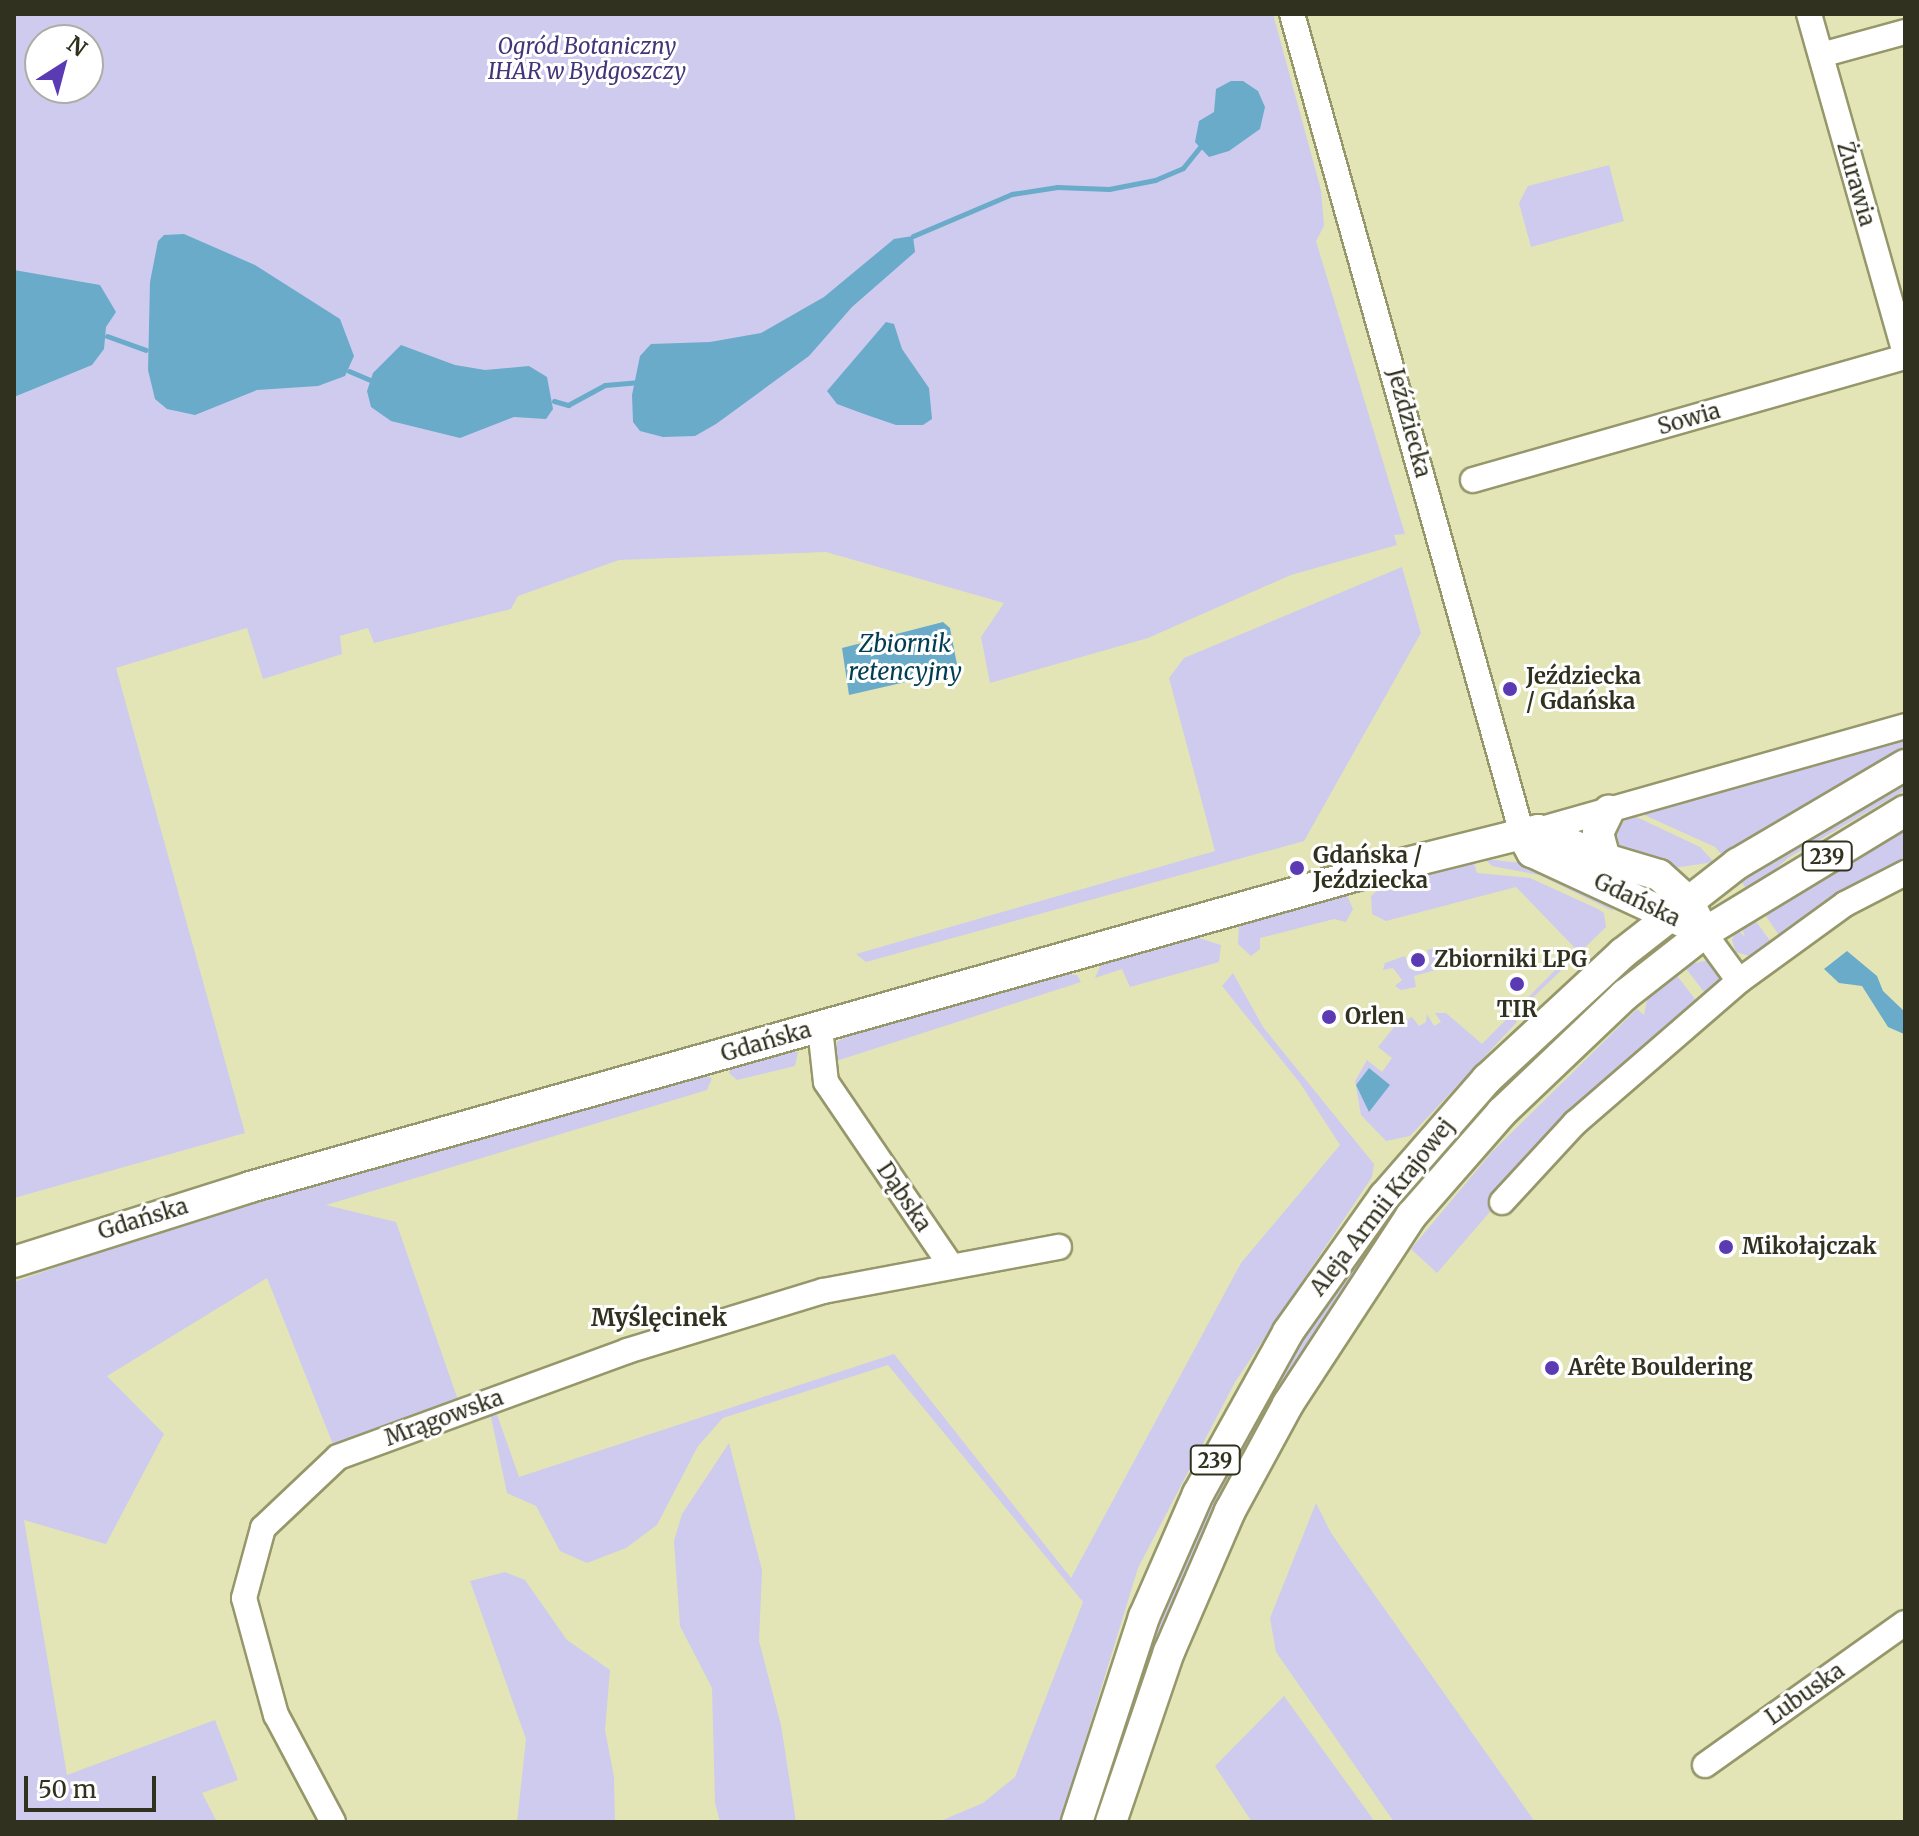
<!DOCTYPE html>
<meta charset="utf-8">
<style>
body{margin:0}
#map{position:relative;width:1919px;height:1836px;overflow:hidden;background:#e3e5b6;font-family:Merriweather,serif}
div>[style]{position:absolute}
.green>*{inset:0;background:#cecbee}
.water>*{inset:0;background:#6aabca}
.stream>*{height:5px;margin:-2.5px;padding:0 2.5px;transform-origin:2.5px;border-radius:2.5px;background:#6aabca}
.roads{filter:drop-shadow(2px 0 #96976a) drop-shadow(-2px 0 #96976a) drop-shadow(0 2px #96976a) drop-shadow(0 -2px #96976a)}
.minor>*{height:24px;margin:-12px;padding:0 12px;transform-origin:12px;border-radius:12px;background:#fff}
.major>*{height:30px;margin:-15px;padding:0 15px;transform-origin:15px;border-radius:15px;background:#fff}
.dots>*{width:22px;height:22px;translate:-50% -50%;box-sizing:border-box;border:4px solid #fff;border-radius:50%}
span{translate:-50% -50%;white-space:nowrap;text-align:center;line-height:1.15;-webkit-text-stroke:6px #fff;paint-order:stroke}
.shield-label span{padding:2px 6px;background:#fff;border:2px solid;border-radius:6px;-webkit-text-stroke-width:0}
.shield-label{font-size:20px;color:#31311f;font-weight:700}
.park-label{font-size:22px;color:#433578;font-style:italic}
.street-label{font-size:22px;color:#31311f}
.poi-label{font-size:22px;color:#31311f;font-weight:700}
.left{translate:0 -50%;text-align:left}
.water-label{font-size:24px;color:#013d52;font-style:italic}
.neighbourhood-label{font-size:24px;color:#31311f;font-weight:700}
.frame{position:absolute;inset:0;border:16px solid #31311f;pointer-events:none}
.north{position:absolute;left:24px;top:24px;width:80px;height:80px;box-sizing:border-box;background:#fff;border:2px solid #adada5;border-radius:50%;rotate:36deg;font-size:22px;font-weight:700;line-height:32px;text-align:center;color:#31311f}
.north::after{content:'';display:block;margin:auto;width:28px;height:36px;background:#5b3bb3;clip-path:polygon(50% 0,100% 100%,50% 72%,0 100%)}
.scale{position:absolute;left:24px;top:1776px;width:132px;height:36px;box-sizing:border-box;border:4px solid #31311f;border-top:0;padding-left:10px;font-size:24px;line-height:28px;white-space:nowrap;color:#31311f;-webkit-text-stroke:6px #fff;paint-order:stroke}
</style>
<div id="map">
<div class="green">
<i style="clip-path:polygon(evenodd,14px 14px,1273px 14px,1321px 190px,1324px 226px,1316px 241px,1405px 534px,1394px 535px,1397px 545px,1291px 575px,1148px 638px,990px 683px,981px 637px,1004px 603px,826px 552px,619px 560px,518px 596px,511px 609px,374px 643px,368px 628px,340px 636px,342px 654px,263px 679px,247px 628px,116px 668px,245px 1133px,14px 1198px,14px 14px,40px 40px,88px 40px,88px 88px,40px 88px,40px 40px)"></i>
<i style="clip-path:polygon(1609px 165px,1624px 221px,1531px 247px,1519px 203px,1528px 186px)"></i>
<i style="clip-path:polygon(1402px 567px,1421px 633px,1304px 841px,866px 962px,856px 954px,1215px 851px,1169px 678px,1184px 658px)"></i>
<i style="clip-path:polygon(1905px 737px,1905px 746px,1723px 856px,1715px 847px,1640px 813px)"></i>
<i style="clip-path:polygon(1905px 780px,1905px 790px,1788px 858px,1749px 892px,1740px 880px)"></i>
<i style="clip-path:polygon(1630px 814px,1700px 847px,1714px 862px,1667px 869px,1616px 849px,1613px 834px)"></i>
<i style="clip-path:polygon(1905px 830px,1905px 860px,1781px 938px,1761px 909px)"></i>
<i style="clip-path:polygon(1485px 859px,1530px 864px,1610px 903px,1613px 911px,1539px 875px,1492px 866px)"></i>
<i style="clip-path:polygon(1473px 860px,1477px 873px,1530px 878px,1598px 909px,1604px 913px,1606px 927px,1513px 1017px,1517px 1022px,1410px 1136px,1386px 1141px,1361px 1115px,1355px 1081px,1367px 1060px,1382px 1072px,1392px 1058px,1378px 1047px,1395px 1026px,1412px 1017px,1419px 1026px,1426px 1022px,1427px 1014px,1434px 1026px,1441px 1022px,1435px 1013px,1446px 1013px,1482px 1044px,1576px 949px,1516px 887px,1386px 921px,1372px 914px,1371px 896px,1382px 886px)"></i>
<i style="clip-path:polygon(1346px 893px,1353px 909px,1346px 922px,1334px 919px,1260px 938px,1260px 949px,1251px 956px,1238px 944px,1239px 924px)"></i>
<i style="clip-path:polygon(1752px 916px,1774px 946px,1753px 957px,1736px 952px,1732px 940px,1736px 928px,1745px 937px,1741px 924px)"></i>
<i style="clip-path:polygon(1189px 935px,1221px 945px,1219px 962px,1130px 987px,1122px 969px,1095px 978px,1102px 962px)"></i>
<i style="clip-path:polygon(1651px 943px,1657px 951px,1576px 1020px,1464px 1132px,1338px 1300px,1278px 1399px,1101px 1822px,1088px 1822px,1168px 1586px,1266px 1387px,1438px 1144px)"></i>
<i style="clip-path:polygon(1437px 947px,1446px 967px,1414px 976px,1416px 987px,1401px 990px,1395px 986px,1402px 980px,1393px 968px,1383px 970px,1385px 963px,1405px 956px,1409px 969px,1430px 963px,1427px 950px)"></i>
<i style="clip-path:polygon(1708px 960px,1721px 970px,1724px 982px,1708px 997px,1684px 966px)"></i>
<i style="clip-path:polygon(1060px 973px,1077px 975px,1081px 982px,830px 1063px,837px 1042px,852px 1033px)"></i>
<i style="clip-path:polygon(1233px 973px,1263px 1027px,1374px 1164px,1372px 1177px,1235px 1382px,1138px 1568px,1060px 1822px,938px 1822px,983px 1803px,1015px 1777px,1083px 1602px,888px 1365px,723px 1418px,698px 1446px,657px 1525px,626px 1548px,587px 1563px,560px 1551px,536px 1506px,507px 1493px,491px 1417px,338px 1457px,267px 1278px,107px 1376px,164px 1434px,106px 1544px,24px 1520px,67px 1775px,215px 1720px,238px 1780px,202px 1793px,217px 1822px,14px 1822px,14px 1282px,271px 1192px,701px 1075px,712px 1078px,707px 1090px,326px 1205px,396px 1222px,458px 1400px,488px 1389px,519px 1477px,894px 1354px,1071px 1578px,1241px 1263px,1340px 1145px,1300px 1083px,1222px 986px)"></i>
<i style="clip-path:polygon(1675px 973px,1698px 1003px,1573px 1116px,1437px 1273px,1411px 1249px,1491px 1153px,1637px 1009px,1644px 1015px,1647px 1000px)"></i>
<i style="clip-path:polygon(788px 1051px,798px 1052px,795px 1066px,737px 1080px,729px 1073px,730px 1066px)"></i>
<i style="clip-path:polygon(729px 1443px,762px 1570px,759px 1641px,781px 1725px,796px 1822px,720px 1822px,715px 1803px,712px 1688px,680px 1626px,674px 1541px,682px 1514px)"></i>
<i style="clip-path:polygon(1316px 1503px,1331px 1533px,1535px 1822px,1394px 1822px,1276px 1652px,1270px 1618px)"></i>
<i style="clip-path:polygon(505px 1572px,525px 1580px,567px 1640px,610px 1670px,605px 1730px,614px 1777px,615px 1822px,517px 1822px,526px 1739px,470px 1581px)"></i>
<i style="clip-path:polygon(1284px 1696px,1375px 1822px,1252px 1822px,1215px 1766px)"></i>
</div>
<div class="water">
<i style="clip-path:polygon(1231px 81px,1243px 81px,1258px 91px,1265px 107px,1260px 129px,1229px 151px,1209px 157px,1195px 142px,1199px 121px,1214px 112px,1216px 89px)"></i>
<i style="clip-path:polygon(184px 234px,255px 265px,340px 319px,354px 356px,345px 376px,318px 386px,257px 390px,195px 415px,167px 409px,155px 399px,148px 370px,150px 282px,158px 241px,164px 235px)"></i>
<i style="clip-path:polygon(913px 236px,915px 252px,852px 307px,809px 356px,716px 424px,695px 436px,663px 437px,640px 431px,633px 422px,632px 395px,640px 356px,651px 344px,710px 342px,761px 333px,824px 297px,894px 239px)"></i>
<i style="clip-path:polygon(14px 270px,100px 285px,116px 312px,106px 327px,104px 349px,92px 365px,14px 397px)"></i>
<i style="clip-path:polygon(886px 322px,894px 324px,902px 349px,929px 388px,932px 419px,923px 425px,896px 425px,864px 414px,837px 404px,827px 391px)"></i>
<i style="clip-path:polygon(401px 345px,455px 365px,485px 370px,529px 366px,547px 377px,553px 409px,546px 419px,514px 417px,460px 438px,391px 421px,371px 407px,367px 391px,373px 373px)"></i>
<i style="clip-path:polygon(943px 622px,950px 628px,958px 670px,849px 695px,842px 648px)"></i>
<i style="clip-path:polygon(1847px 951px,1877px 976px,1883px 991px,1905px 1012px,1904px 1034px,1888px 1027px,1862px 986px,1839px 983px,1824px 969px)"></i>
<i style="clip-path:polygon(1369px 1068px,1390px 1085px,1369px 1112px,1356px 1085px)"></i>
</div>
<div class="stream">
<i style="left:913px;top:236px;width:108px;rotate:-23deg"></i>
<i style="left:1012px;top:194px;width:46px;rotate:-8.8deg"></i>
<i style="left:1057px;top:187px;width:52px;rotate:2.2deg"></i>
<i style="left:1109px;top:189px;width:47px;rotate:-11.1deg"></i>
<i style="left:1155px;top:180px;width:30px;rotate:-23deg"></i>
<i style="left:1183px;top:168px;width:27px;rotate:-51deg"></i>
<i style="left:107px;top:336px;width:41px;rotate:19.7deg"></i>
<i style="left:349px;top:371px;width:23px;rotate:23deg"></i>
<i style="left:554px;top:401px;width:15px;rotate:16deg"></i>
<i style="left:568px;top:405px;width:42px;rotate:-28.4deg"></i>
<i style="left:605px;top:385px;width:32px;rotate:-5deg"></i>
</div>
<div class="roads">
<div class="minor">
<i style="left:1292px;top:14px;width:852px;rotate:74.33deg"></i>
<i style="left:1809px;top:14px;width:353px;rotate:74.2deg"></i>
<i style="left:1821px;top:55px;width:87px;rotate:-15.3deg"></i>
<i style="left:1473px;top:480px;width:449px;rotate:-15.9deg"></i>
<i style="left:1538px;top:830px;width:381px;rotate:-15.8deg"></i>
<i style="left:1704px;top:933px;width:59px;rotate:53.9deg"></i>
<i style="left:820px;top:1028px;width:54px;rotate:83.7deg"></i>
<i style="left:826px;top:1082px;width:222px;rotate:55.8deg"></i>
<i style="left:1502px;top:1202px;width:108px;rotate:-47.3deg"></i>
<i style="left:1575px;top:1123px;width:217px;rotate:-40.9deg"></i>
<i style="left:1739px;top:981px;width:131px;rotate:-36deg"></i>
<i style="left:1845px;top:904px;width:68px;rotate:-27.3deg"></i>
<i style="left:1705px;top:1765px;width:245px;rotate:-35.4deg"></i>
<i style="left:333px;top:1822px;width:121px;rotate:-118deg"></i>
<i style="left:276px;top:1715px;width:121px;rotate:-105.3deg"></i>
<i style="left:244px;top:1598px;width:73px;rotate:-74.8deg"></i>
<i style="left:263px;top:1528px;width:103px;rotate:-43.4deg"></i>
<i style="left:338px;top:1457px;width:308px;rotate:-20.1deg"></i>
<i style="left:627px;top:1351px;width:205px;rotate:-17deg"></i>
<i style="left:823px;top:1291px;width:240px;rotate:-10.6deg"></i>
</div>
<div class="major">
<i style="left:1522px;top:834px;width:21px;rotate:61deg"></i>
<i style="left:1532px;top:852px;width:170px;rotate:24.8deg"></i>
<i style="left:1605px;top:859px;width:27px;rotate:-105deg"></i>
<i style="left:1598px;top:833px;width:25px;rotate:-64deg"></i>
<i style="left:14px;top:1262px;width:248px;rotate:-17.6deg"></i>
<i style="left:250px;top:1187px;width:1147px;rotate:-15.73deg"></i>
<i style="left:1354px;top:876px;width:190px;rotate:-14deg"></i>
<i style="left:1538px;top:830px;width:73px;rotate:23.4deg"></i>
<i style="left:1605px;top:859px;width:56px;rotate:16.5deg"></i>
<i style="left:1659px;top:875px;width:39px;rotate:42deg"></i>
<i style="left:1688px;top:901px;width:36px;rotate:63deg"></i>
<i style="left:1077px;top:1822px;width:216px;rotate:-71.9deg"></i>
<i style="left:1144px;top:1617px;width:134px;rotate:-66.3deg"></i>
<i style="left:1198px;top:1494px;width:185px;rotate:-60.9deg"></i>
<i style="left:1288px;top:1332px;width:166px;rotate:-54.6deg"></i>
<i style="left:1384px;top:1197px;width:157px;rotate:-48.9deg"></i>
<i style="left:1487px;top:1079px;width:185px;rotate:-42.8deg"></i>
<i style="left:1623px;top:953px;width:145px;rotate:-38deg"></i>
<i style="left:1737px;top:864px;width:195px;rotate:-30.5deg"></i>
<i style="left:1111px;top:1822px;width:180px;rotate:-71.2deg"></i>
<i style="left:1169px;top:1652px;width:154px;rotate:-66.6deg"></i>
<i style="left:1230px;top:1511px;width:122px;rotate:-61.5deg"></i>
<i style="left:1288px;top:1404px;width:225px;rotate:-56.8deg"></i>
<i style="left:1411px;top:1216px;width:138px;rotate:-48.8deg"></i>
<i style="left:1502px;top:1112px;width:170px;rotate:-43.6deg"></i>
<i style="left:1625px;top:995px;width:100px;rotate:-38.1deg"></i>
<i style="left:1704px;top:933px;width:235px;rotate:-31.3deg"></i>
</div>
</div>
<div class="dots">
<i style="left:1510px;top:689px;background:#5b3bb3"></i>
<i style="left:1297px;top:868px;background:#5b3bb3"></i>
<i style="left:1418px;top:960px;background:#5b3bb3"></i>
<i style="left:1517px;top:984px;background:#5b3bb3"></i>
<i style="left:1329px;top:1017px;background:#5b3bb3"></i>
<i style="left:1726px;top:1247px;background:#5b3bb3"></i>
<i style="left:1552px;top:1368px;background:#5b3bb3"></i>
</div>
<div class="shield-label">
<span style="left:1827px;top:856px">239</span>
<span style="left:1215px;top:1460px">239</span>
</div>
<div class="park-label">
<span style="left:587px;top:59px">Ogród Botaniczny<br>IHAR w Bydgoszczy</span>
</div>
<div class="street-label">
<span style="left:1856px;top:184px;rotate:74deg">Żurawia</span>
<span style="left:1689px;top:419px;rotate:-16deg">Sowia</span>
<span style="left:1409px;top:423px;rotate:75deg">Jeździecka</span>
<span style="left:1637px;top:900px;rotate:26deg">Gdańska</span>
<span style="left:766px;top:1042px;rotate:-16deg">Gdańska</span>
<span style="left:904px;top:1197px;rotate:56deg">Dąbska</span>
<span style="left:1382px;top:1207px;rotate:-52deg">Aleja Armii Krajowej</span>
<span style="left:143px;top:1219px;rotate:-17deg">Gdańska</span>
<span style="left:444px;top:1418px;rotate:-20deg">Mrągowska</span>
<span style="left:1805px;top:1694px;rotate:-35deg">Lubuska</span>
</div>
<div class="poi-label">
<span class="left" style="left:1526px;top:689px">Jeździecka<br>/ Gdańska</span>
<span class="left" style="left:1313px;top:868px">Gdańska /<br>Jeździecka</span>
<span class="left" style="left:1434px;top:960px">Zbiorniki LPG</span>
<span style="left:1517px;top:1010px">TIR</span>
<span class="left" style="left:1345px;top:1017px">Orlen</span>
<span class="left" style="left:1742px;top:1247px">Mikołajczak</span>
<span class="left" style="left:1568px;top:1368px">Arête Bouldering</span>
</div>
<div class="water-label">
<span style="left:905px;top:658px">Zbiornik<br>retencyjny</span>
</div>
<div class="neighbourhood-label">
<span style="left:659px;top:1318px">Myślęcinek</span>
</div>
<div class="frame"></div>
<div class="north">N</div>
<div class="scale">50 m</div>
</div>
